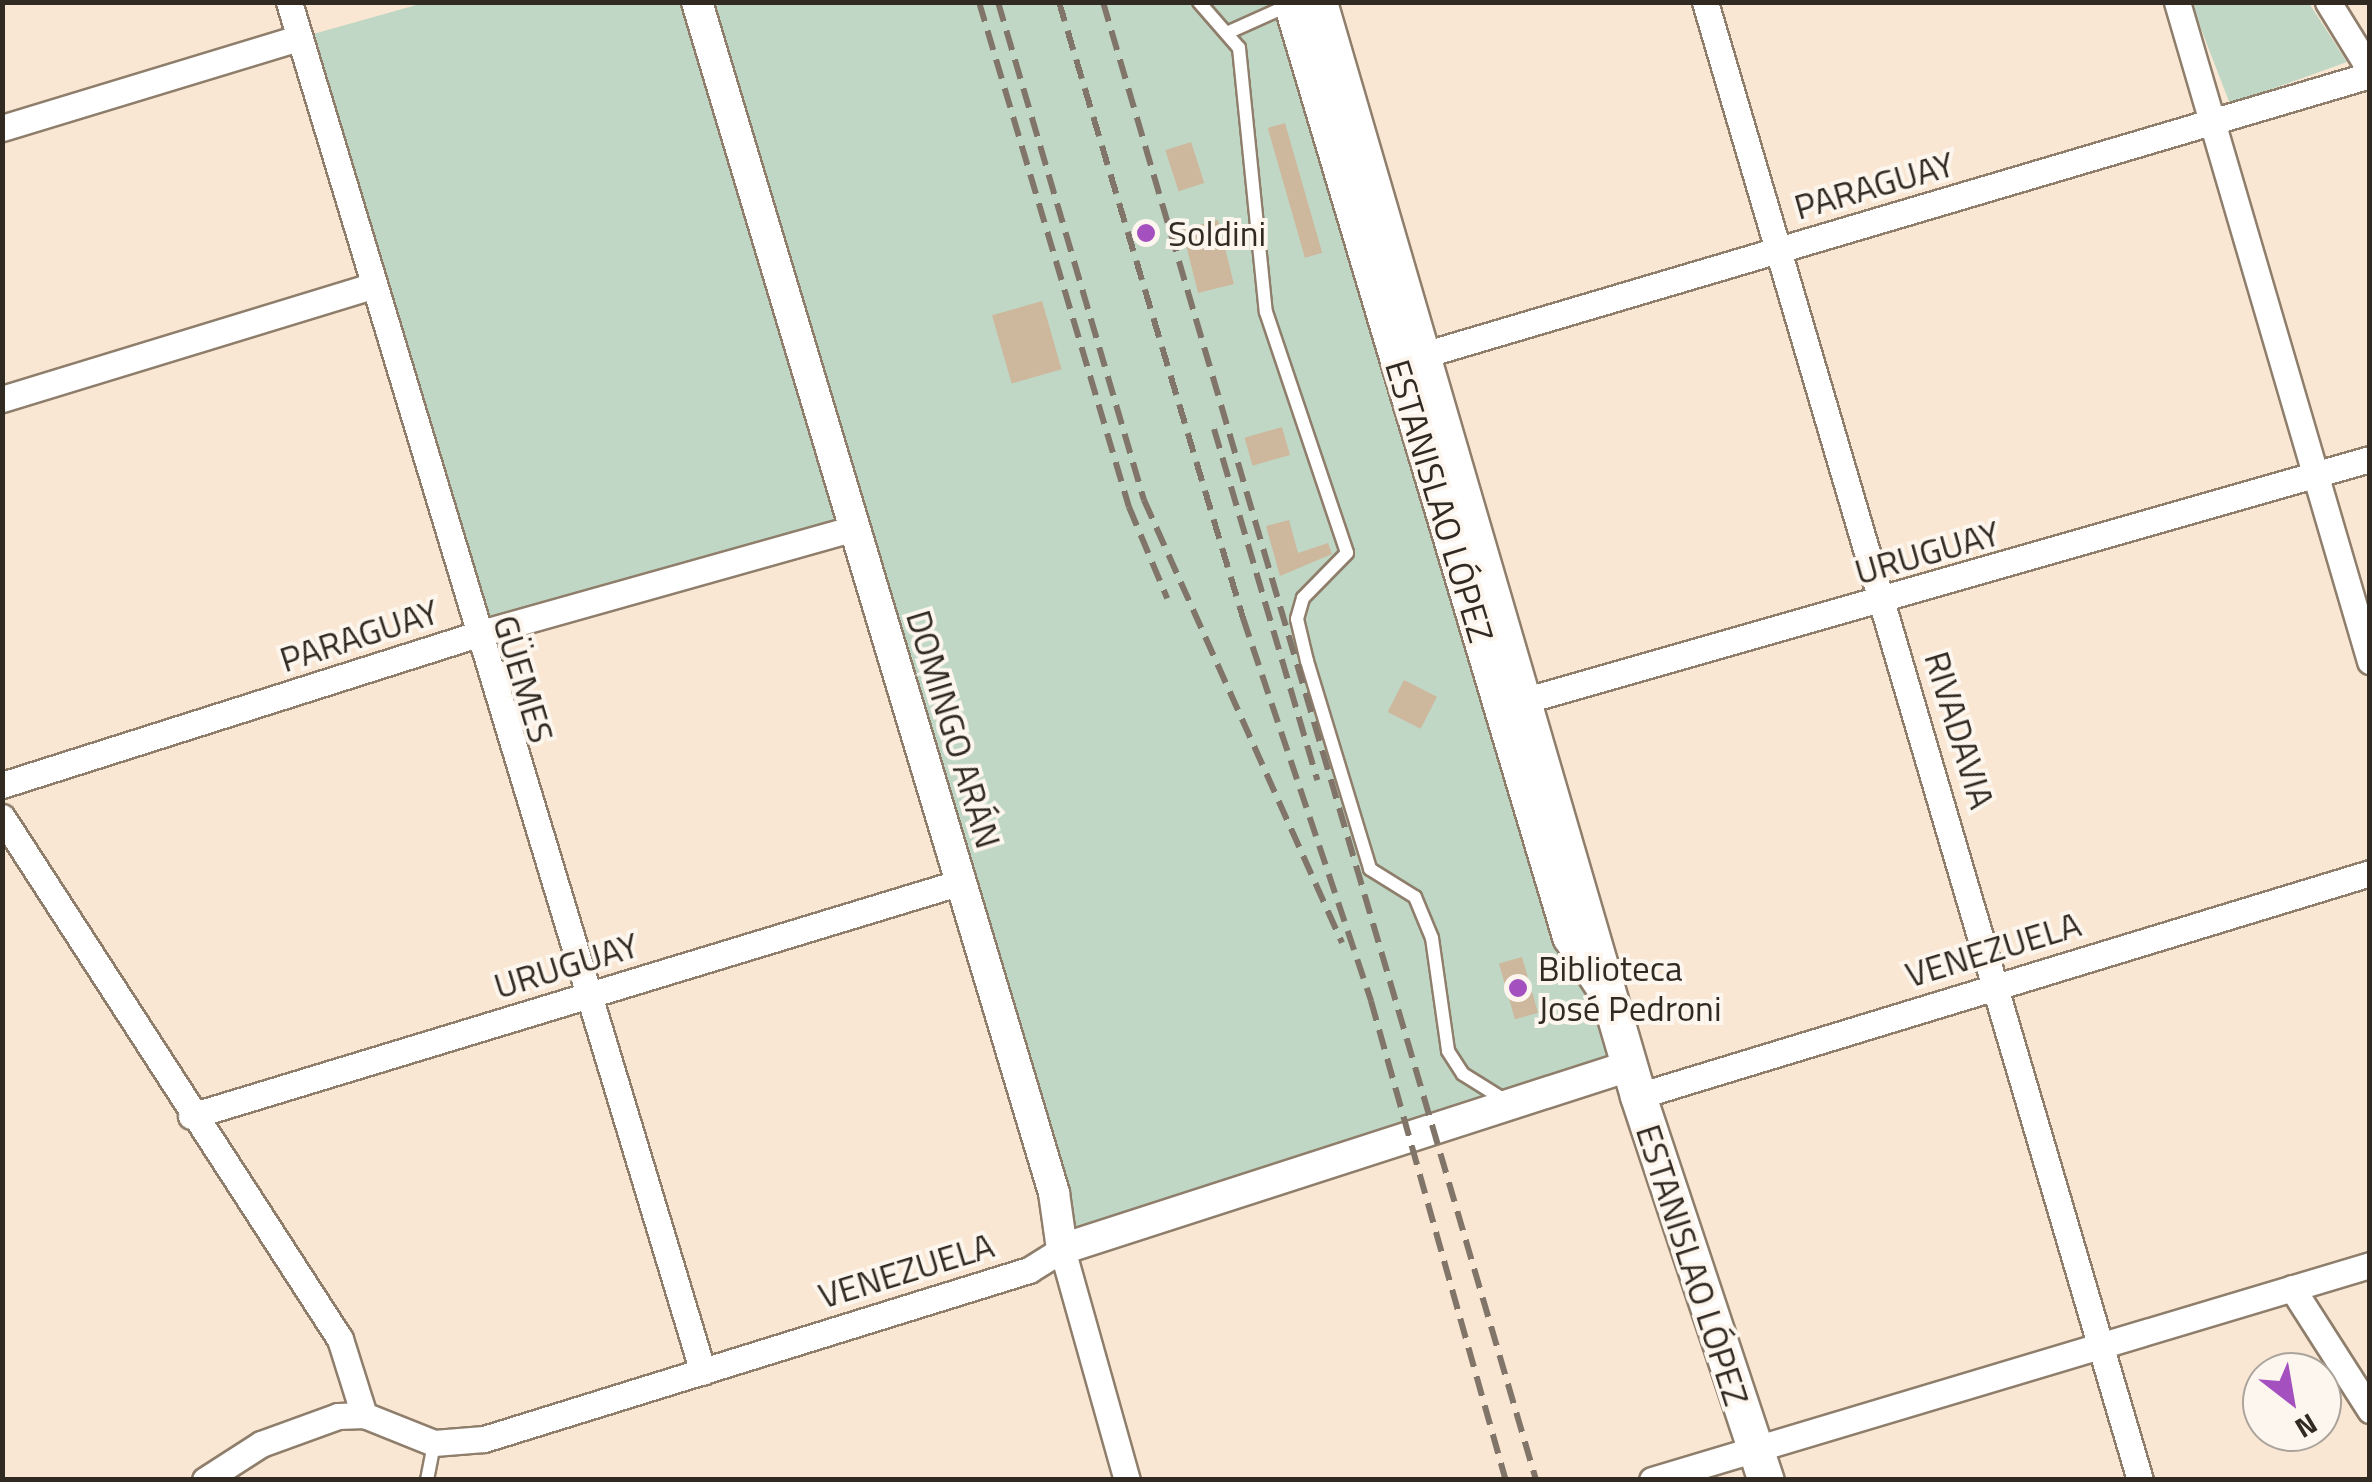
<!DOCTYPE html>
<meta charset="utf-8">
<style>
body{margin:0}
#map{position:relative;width:2372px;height:1482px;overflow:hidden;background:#f9e7d3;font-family:"Titillium Web",sans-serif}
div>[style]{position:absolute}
.green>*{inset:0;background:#c0d7c5}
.building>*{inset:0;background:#cdb79d;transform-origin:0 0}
.roads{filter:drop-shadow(2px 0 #8e7e6b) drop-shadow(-2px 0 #8e7e6b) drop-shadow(0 2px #8e7e6b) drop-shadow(0 -2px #8e7e6b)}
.service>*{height:12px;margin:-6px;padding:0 6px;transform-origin:6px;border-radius:6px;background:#fff}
.minor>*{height:25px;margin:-12.5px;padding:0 12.5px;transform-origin:12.5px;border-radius:12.5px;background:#fff}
.tertiary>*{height:30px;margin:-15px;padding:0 15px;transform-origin:15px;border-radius:15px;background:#fff}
.secondary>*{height:35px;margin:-17.5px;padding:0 17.5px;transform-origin:17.5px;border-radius:17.5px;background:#fff}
.rail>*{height:6px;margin-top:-3px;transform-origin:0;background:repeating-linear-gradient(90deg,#807568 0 20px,transparent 0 30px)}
.dots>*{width:28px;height:28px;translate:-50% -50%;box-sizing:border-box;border:5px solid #fdf6ee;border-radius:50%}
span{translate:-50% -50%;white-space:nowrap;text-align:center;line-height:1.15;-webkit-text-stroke:8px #fdf6ee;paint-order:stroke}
.street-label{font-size:35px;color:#312a22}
.poi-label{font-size:35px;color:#312a22}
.left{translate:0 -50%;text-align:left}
.frame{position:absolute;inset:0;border:5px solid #312a22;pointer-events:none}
.north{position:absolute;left:2242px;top:1352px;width:100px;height:100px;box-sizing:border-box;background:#fdf6ee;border:2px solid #aba49c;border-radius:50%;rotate:149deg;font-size:28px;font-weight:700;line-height:40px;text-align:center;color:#312a22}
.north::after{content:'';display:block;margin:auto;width:35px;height:45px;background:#a450be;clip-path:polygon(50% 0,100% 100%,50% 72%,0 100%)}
</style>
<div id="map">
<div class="green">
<i style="clip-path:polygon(427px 2px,1291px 3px,1629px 1066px,1062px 1249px,855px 529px,474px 635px,299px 38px)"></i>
<i style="clip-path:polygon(2191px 3px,2309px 3px,2347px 62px,2230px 104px)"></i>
</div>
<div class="building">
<i style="left:1285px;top:123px;width:135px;height:18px;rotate:74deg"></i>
<i style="left:1191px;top:142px;width:43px;height:27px;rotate:72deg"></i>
<i style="left:1218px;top:220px;width:66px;height:37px;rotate:76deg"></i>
<i style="left:1042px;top:301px;width:71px;height:52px;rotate:74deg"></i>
<i style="left:1282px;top:427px;width:29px;height:39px;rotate:74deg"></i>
<i style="clip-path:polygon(1289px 520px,1298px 553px,1328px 543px,1332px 554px,1280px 576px,1266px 526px)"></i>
<i style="left:1404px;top:680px;width:37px;height:36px;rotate:27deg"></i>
<i style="left:1522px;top:957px;width:58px;height:24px;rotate:74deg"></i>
</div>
<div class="roads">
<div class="service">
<i style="left:1199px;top:2px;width:61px;rotate:49deg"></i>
<i style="left:1239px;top:48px;width:265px;rotate:84.2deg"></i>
<i style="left:1266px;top:312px;width:254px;rotate:71.4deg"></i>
<i style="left:1347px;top:553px;width:63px;rotate:134.4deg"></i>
<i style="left:1303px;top:598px;width:22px;rotate:106deg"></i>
<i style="left:1297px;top:619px;width:43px;rotate:76.6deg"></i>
<i style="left:1307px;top:661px;width:217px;rotate:73.1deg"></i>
<i style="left:1370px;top:869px;width:53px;rotate:31.9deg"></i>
<i style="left:1415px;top:897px;width:44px;rotate:67.5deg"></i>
<i style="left:1432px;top:938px;width:114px;rotate:81.9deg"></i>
<i style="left:1448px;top:1051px;width:27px;rotate:57deg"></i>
<i style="left:1463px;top:1074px;width:57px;rotate:32deg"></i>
<i style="left:1229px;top:32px;width:66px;rotate:-24.2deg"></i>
<i style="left:427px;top:1480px;width:38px;rotate:-79deg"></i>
</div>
<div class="minor">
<i style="left:289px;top:2px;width:1431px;rotate:73.19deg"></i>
<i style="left:1705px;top:2px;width:1541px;rotate:73.6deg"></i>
<i style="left:2177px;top:2px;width:687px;rotate:73.68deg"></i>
<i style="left:2328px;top:2px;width:80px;rotate:58.3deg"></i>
<i style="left:2px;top:128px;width:310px;rotate:-16.9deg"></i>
<i style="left:1406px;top:360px;width:1005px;rotate:-16.47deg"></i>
<i style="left:2px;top:399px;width:387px;rotate:-17deg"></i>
<i style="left:1509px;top:705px;width:895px;rotate:-15.95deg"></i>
<i style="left:2px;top:785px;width:495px;rotate:-17.6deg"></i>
<i style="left:474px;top:635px;width:396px;rotate:-15.7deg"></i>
<i style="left:2px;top:817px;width:622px;rotate:57.08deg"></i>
<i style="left:340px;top:1339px;width:80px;rotate:72.5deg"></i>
<i style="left:1638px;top:1096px;width:765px;rotate:-16.94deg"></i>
<i style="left:191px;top:1116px;width:805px;rotate:-16.9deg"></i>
<i style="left:2292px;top:1288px;width:145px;rotate:57.4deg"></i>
<i style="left:205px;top:1480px;width:67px;rotate:-32.7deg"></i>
<i style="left:261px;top:1444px;width:82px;rotate:-20deg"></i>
<i style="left:338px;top:1416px;width:26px;rotate:-2deg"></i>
<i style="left:364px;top:1415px;width:75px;rotate:21.8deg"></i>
<i style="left:434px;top:1443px;width:50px;rotate:-4.6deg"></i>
<i style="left:484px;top:1439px;width:571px;rotate:-17.23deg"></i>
<i style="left:1029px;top:1270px;width:39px;rotate:-32deg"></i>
<i style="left:1062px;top:1249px;width:240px;rotate:74.3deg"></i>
<i style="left:1652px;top:1480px;width:749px;rotate:-16.67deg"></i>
</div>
<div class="tertiary">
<i style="left:697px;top:2px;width:1243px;rotate:73.31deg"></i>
<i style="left:1054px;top:1193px;width:57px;rotate:81.9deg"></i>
<i style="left:1062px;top:1249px;width:596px;rotate:-17.89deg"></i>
</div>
<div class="secondary">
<i style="left:1291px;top:2px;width:975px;rotate:73.37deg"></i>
<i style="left:1570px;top:936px;width:56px;rotate:56.6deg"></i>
<i style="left:1319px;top:2px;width:1140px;rotate:73.74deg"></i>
<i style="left:1638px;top:1096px;width:405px;rotate:71.6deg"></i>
</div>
</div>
<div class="rail">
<i style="left:979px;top:2px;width:527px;rotate:73.46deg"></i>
<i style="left:1129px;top:507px;width:99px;rotate:67.3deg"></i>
<i style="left:998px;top:2px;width:519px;rotate:73.66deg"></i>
<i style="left:1144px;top:500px;width:485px;rotate:65.9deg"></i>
<i style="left:1059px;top:2px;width:643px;rotate:73.37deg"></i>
<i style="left:1243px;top:618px;width:404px;rotate:71.5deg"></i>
<i style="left:1371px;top:1001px;width:498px;rotate:74.3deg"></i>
<i style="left:1103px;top:2px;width:1540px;rotate:73.67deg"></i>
<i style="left:1214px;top:429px;width:366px;rotate:73.6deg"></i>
</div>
<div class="dots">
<i style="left:1146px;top:233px;background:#a450be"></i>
<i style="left:1518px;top:988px;background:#a450be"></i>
</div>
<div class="street-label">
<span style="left:1874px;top:185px;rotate:-16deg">PARAGUAY</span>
<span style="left:1440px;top:501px;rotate:73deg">ESTANISLAO LÓPEZ</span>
<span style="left:1927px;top:552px;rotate:-16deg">URUGUAY</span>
<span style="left:359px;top:635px;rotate:-18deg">PARAGUAY</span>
<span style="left:524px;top:679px;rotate:73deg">GÜEMES</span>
<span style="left:954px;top:729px;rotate:73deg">DOMINGO ARÁN</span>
<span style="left:1960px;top:730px;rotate:73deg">RIVADAVIA</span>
<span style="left:1993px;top:949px;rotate:-17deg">VENEZUELA</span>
<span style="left:566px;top:965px;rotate:-17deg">URUGUAY</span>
<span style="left:1693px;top:1265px;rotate:72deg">ESTANISLAO LÓPEZ</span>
<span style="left:906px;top:1270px;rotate:-17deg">VENEZUELA</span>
</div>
<div class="poi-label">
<span class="left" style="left:1168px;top:233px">Soldini</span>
<span class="left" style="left:1538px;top:988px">Biblioteca<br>José Pedroni</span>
</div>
<div class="frame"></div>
<div class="north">N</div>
</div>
